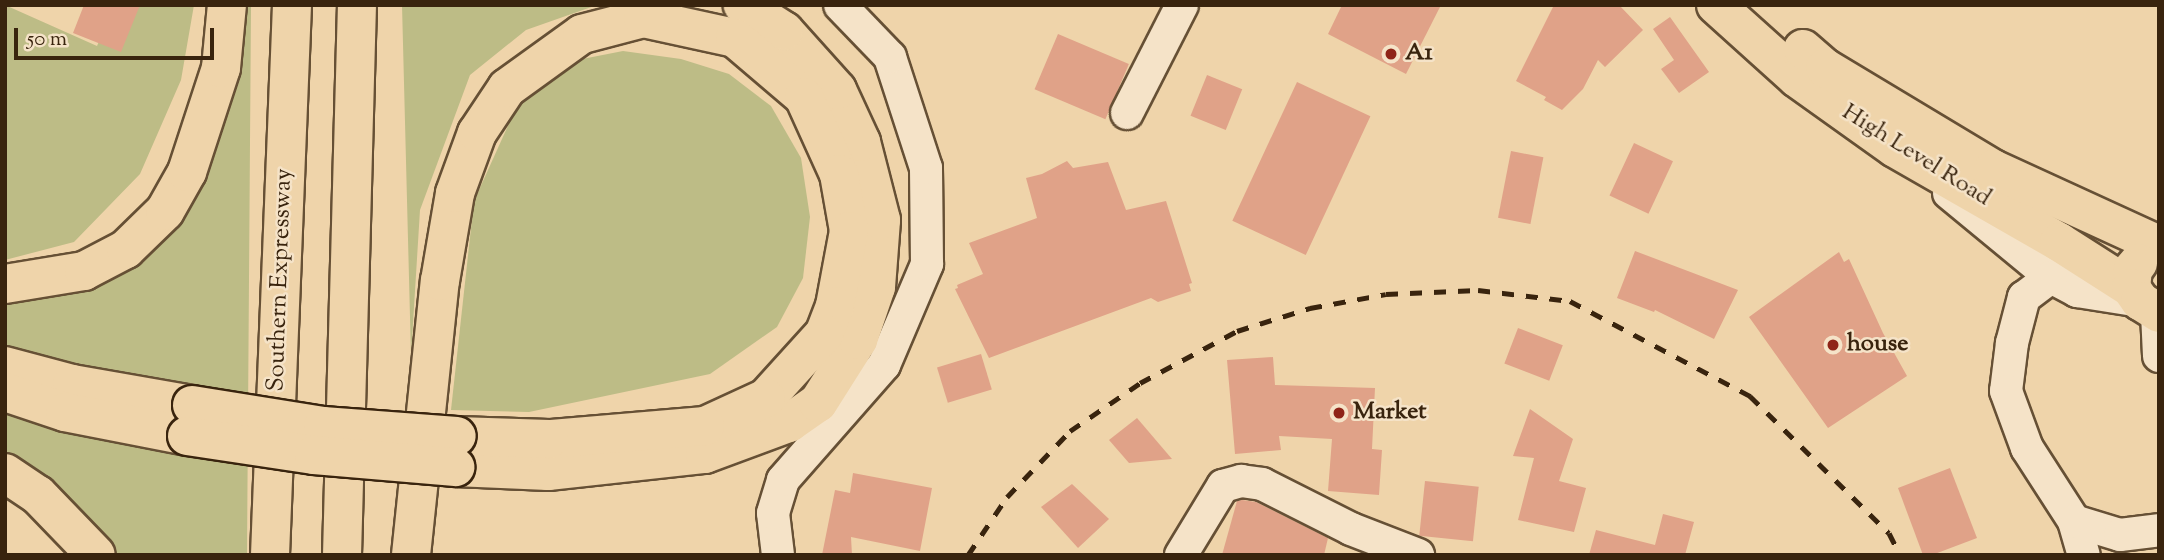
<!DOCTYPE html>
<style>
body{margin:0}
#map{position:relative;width:2164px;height:560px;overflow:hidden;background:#efd4aa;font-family:"Sorts Mill Goudy",serif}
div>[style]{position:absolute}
.green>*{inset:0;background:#bdbc86}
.building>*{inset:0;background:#e0a288;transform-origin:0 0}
.roads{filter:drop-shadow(2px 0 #665035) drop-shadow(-2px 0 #665035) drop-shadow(0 2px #665035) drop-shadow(0 -2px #665035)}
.minor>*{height:32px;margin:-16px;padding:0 16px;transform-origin:16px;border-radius:16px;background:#f5e3c8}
.highway>*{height:38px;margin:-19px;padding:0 19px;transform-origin:19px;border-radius:19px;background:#efd4aa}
.rail>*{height:5px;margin-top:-2.5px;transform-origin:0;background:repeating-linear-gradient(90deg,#39240e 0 12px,transparent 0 24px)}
.bridges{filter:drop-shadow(2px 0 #39240e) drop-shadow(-2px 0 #39240e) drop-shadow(0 2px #39240e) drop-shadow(0 -2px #39240e)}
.highway-bridge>*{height:38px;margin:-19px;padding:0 19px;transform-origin:19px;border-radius:19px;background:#efd4aa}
.dots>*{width:19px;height:19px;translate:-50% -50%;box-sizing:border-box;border:4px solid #f5e3c8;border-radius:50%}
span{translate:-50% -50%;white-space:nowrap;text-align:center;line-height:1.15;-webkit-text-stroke:5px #f5e3c8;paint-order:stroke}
.poi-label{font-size:24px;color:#39240e;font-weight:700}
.left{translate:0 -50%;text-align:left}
.street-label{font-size:24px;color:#39240e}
.frame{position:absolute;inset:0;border:7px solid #39240e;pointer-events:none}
.scale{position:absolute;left:14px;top:28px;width:200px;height:32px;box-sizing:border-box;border:4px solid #39240e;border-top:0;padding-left:9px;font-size:21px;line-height:24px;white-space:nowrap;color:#39240e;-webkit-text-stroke:5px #f5e3c8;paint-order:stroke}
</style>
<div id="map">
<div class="green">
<i style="clip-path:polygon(5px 5px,97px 46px,115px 5px,194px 5px,181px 80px,140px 174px,74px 242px,5px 260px)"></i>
<i style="clip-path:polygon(235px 5px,251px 5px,247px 555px,118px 555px,51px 490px,5px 458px,5px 295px,167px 222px)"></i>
<i style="clip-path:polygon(402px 5px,597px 5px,526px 30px,470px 75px,420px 210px,411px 356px)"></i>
<i style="clip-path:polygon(623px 51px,681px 59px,729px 74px,771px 106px,801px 158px,810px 217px,803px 278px,777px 327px,710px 374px,529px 412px,451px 410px,474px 201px,520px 99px,567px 62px)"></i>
</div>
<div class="building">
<i style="clip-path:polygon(84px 5px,140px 5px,121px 52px,73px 33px)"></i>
<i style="clip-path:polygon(1342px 5px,1441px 5px,1406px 74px,1328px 34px)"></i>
<i style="clip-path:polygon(1554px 5px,1619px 5px,1643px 30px,1605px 67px,1598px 60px,1583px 89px,1562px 110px,1544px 100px,1546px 97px,1516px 81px)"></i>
<i style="clip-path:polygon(1670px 17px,1709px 72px,1679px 93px,1661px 69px,1674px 60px,1653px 29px)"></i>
<i style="left:1058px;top:34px;width:77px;height:60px;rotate:23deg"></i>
<i style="left:1207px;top:75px;width:38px;height:44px;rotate:22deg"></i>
<i style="left:1297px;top:82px;width:81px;height:153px;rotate:25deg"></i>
<i style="left:1634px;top:143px;width:43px;height:58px;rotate:25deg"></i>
<i style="left:1511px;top:151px;width:33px;height:68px;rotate:11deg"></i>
<i style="clip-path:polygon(1067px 161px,1073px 168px,1108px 162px,1126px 210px,1166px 201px,1192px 283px,1189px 284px,1191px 291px,1158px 302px,1151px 298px,989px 358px,955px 289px,958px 288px,957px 285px,983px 274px,969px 243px,1037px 218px,1026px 178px,1042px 174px)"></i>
<i style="clip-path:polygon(1635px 251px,1738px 290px,1714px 339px,1655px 310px,1654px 312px,1617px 298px)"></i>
<i style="clip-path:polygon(1839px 252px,1844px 262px,1849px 259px,1883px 333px,1907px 376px,1828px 428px,1749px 317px)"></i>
<i style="left:1518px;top:328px;width:48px;height:38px;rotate:21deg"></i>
<i style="left:981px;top:354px;width:37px;height:46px;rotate:73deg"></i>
<i style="clip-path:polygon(1273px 357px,1275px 385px,1375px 388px,1372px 449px,1382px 450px,1379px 495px,1328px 491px,1332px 439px,1279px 436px,1281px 450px,1235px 454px,1227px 360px)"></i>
<i style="clip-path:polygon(1530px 409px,1573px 439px,1559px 481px,1586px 488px,1574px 532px,1518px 520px,1534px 458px,1513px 456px)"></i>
<i style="clip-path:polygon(1137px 418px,1172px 459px,1129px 463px,1109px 440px)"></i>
<i style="clip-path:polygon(1950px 468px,1977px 538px,1932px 555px,1923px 555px,1898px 488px)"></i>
<i style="clip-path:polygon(853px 473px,932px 488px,920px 551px,851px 537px,852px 555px,822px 555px,835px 490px,850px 493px)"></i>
<i style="left:1425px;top:481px;width:54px;height:55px;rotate:6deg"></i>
<i style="clip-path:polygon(1072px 484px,1109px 519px,1078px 548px,1041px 507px)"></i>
<i style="clip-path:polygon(1242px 500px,1256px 502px,1328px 538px,1324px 555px,1222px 555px,1237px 501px)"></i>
<i style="clip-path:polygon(1663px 514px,1694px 522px,1685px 555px,1589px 555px,1596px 530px,1655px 545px)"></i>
</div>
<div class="roads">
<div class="minor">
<i style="left:1127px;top:113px;width:121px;rotate:-63deg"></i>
<i style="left:1949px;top:193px;width:132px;rotate:39.5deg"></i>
<i style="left:2051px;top:277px;width:30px;rotate:28deg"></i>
<i style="left:2077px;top:291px;width:64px;rotate:9deg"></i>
<i style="left:2051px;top:277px;width:34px;rotate:143deg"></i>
<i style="left:2024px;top:297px;width:48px;rotate:104.6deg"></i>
<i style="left:2012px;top:343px;width:48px;rotate:97.1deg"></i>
<i style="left:2006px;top:391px;width:61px;rotate:69.8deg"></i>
<i style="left:2027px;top:448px;width:87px;rotate:57.2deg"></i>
<i style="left:2074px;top:521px;width:35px;rotate:74deg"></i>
<i style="left:2157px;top:313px;width:43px;rotate:87.3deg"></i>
<i style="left:2074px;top:521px;width:48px;rotate:16.9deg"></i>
<i style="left:2120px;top:535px;width:39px;rotate:-7deg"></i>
<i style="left:778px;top:555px;width:42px;rotate:-96.8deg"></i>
<i style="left:773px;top:513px;width:34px;rotate:-73deg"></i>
<i style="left:783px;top:480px;width:153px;rotate:-48.7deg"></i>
<i style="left:884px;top:365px;width:110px;rotate:-66.9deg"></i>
<i style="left:927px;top:264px;width:96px;rotate:-90.6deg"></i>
<i style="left:926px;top:168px;width:117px;rotate:-108deg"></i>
<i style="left:890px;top:57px;width:72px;rotate:-133.9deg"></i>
<i style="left:1181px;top:555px;width:81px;rotate:-58.7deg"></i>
<i style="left:1223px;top:486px;width:19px;rotate:-16deg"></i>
<i style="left:1241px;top:481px;width:21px;rotate:8deg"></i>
<i style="left:1262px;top:484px;width:100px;rotate:26.8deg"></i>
<i style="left:1351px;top:529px;width:72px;rotate:21.2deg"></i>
</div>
<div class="highway">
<i style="left:1716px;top:5px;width:109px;rotate:42deg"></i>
<i style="left:1797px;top:78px;width:120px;rotate:35.5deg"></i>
<i style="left:1895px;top:148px;width:189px;rotate:29.8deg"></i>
<i style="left:2059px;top:242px;width:85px;rotate:32.6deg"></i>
<i style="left:1803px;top:49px;width:29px;rotate:41deg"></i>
<i style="left:1825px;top:68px;width:196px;rotate:31deg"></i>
<i style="left:1993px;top:169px;width:183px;rotate:24.6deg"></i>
<i style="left:2138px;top:263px;width:8px;rotate:130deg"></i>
<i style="left:2133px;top:269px;width:19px;rotate:96deg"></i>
<i style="left:2131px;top:288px;width:16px;rotate:55deg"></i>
<i style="left:2140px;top:301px;width:22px;rotate:32deg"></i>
<i style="left:5px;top:284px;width:80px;rotate:-9.3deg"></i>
<i style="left:84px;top:271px;width:47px;rotate:-27.6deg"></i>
<i style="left:126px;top:249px;width:54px;rotate:-44.3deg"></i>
<i style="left:165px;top:211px;width:45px;rotate:-60.6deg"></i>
<i style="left:187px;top:172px;width:109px;rotate:-71.9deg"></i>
<i style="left:221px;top:68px;width:63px;rotate:-84.6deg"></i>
<i style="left:5px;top:366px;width:69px;rotate:15deg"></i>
<i style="left:72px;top:384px;width:122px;rotate:9.9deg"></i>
<i style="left:5px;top:392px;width:63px;rotate:18.4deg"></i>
<i style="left:65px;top:412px;width:124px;rotate:11.1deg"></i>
<i style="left:455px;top:467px;width:93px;rotate:2.5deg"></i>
<i style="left:548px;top:471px;width:158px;rotate:-6.2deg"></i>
<i style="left:705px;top:454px;width:90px;rotate:-20.3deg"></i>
<i style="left:789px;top:423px;width:35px;rotate:-35deg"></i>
<i style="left:818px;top:403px;width:75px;rotate:-57.6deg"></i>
<i style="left:858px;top:340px;width:56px;rotate:-71.2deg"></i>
<i style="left:876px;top:287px;width:67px;rotate:-85.7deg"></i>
<i style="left:881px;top:220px;width:81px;rotate:-104.4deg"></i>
<i style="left:861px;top:142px;width:57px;rotate:-114.8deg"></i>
<i style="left:837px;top:90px;width:79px;rotate:-131.9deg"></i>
<i style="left:784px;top:31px;width:49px;rotate:-147.6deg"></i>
<i style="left:5px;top:473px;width:40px;rotate:34deg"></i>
<i style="left:38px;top:495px;width:83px;rotate:46deg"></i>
<i style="left:270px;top:555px;width:550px;rotate:-87.71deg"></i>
<i style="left:342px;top:555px;width:550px;rotate:-88.44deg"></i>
<i style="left:411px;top:555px;width:276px;rotate:-84deg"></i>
<i style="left:440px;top:281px;width:89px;rotate:-80.3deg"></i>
<i style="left:455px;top:193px;width:64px;rotate:-69.9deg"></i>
<i style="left:477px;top:133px;width:54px;rotate:-56.3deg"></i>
<i style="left:507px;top:88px;width:92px;rotate:-35.8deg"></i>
<i style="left:582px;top:34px;width:63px;rotate:-14.7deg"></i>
<i style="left:643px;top:18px;width:94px;rotate:12.3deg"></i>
<i style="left:735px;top:38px;width:91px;rotate:40.5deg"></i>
<i style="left:804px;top:97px;width:85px;rotate:65.6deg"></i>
<i style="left:839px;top:174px;width:58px;rotate:80deg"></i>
<i style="left:849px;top:231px;width:76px;rotate:100.6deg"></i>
<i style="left:835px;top:306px;width:30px;rotate:111deg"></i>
<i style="left:824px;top:334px;width:86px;rotate:132.2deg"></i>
<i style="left:766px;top:398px;width:67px;rotate:155.3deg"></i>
<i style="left:705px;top:426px;width:157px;rotate:175.2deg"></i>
<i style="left:549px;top:439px;width:92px;rotate:-178.1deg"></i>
</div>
</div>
<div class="rail">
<i style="left:968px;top:555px;width:70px;rotate:-56.1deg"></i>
<i style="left:1007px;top:497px;width:91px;rotate:-46.3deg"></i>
<i style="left:1070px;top:431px;width:85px;rotate:-34.4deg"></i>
<i style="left:1140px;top:383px;width:110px;rotate:-28.2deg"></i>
<i style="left:1237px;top:331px;width:77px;rotate:-17.5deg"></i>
<i style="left:1310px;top:308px;width:77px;rotate:-10.4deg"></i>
<i style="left:1386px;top:294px;width:92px;rotate:-2.5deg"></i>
<i style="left:1478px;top:290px;width:93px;rotate:6.8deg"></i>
<i style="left:1570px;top:301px;width:204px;rotate:27.8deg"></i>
<i style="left:1750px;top:396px;width:195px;rotate:44.6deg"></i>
<i style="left:1889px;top:533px;width:25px;rotate:63deg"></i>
</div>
<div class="bridges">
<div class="highway-bridge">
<i style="left:192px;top:405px;width:133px;rotate:9.1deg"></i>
<i style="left:323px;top:426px;width:134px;rotate:4.3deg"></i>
<i style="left:187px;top:436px;width:128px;rotate:8.5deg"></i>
<i style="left:314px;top:455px;width:142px;rotate:4.9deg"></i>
</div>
</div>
<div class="dots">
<i style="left:1391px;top:54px;background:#8f2418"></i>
<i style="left:1833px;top:345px;background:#8f2418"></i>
<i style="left:1339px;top:413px;background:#8f2418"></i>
</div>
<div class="poi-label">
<span class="left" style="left:1405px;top:54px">A1</span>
<span class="left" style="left:1847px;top:345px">house</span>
<span class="left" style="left:1353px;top:413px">Market</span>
</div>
<div class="street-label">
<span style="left:1916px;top:156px;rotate:32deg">High Level Road</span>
<span style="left:281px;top:280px;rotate:-88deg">Southern Expressway</span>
</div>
<div class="frame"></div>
<div class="scale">50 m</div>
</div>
